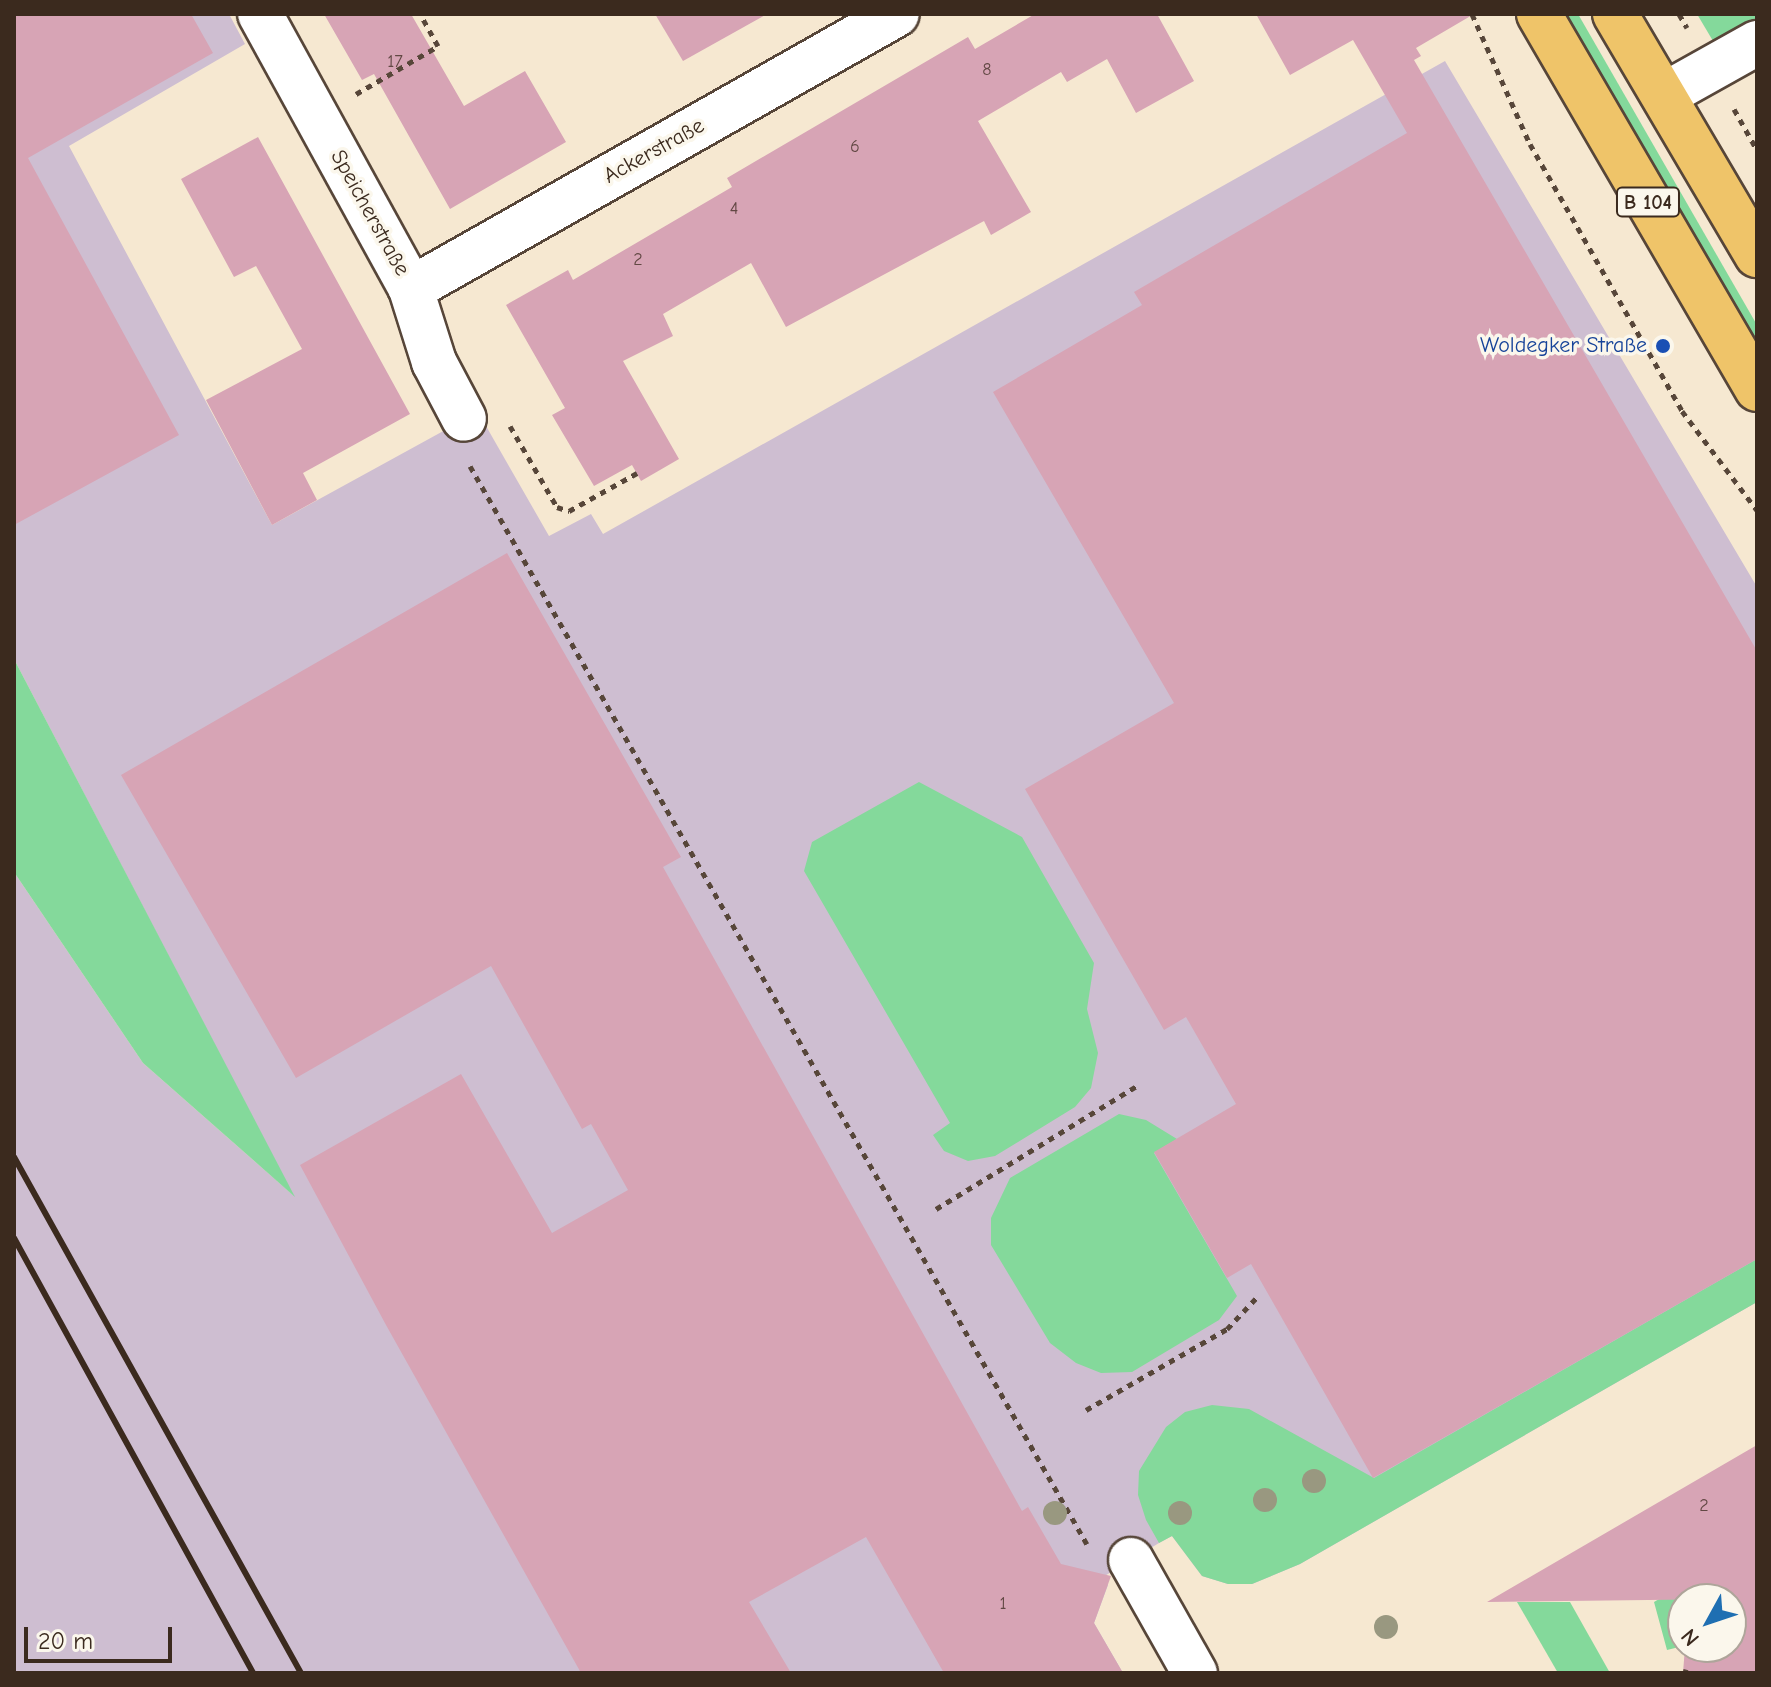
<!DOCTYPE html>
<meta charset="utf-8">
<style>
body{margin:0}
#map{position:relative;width:1771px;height:1687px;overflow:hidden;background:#f6e8d1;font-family:"Comic Neue",sans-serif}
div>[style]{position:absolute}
.industrial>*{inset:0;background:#cebed1}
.green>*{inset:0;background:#84d99b}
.building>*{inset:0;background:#d7a4b5}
.path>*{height:5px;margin-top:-2.5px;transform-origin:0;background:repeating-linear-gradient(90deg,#574639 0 6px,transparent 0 12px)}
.roads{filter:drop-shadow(2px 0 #574639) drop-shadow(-2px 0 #574639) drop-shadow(0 2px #574639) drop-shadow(0 -2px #574639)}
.minor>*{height:44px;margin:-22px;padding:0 22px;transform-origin:22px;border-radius:22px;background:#fff}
.major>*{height:44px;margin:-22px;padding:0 22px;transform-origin:22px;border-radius:22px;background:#efc469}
.rail>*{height:6px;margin:-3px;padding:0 3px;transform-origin:3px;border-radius:3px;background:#3b2a1e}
.trees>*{width:24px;height:24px;margin:-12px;border-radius:50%;background:#999880}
.dots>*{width:22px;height:22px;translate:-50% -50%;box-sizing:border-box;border:4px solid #fbf7ec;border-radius:50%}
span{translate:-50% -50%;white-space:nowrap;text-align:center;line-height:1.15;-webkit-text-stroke:7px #fbf7ec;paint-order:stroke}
.number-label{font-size:18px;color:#624844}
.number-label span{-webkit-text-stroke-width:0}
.shield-label span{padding:2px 6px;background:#fbf7ec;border:2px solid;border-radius:6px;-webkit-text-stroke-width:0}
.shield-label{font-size:20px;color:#3b2a1e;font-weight:700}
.street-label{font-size:22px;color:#3b2a1e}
.transit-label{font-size:22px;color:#164399}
.right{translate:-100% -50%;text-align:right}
.frame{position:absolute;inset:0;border:16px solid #3b2a1e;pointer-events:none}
.north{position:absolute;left:1667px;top:1583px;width:80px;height:80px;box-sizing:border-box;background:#fbf7ec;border:2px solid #aea59a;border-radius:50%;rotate:230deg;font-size:22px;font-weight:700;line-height:32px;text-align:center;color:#3b2a1e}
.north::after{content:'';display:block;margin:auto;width:28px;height:36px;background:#1f6fb2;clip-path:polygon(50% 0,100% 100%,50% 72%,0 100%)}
.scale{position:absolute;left:24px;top:1627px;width:148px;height:36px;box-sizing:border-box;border:4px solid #3b2a1e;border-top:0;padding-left:10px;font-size:24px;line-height:28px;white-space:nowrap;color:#3b2a1e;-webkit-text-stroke:6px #fbf7ec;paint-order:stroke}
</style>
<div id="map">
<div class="industrial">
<i style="clip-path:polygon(14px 14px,229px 14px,245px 44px,69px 146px,272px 525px,478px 412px,549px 536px,591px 514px,603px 534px,1445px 61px,1757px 587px,1757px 1302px,1300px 1564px,1252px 1584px,1228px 1584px,1202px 1576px,1172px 1536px,1159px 1543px,1103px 1577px,1108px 1585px,1094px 1623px,1123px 1673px,14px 1673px,14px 872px,143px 1063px,293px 1195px,14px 659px)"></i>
</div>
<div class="green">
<i style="clip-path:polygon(1561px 14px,1578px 14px,1757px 325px,1757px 351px)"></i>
<i style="clip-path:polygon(1697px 14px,1757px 14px,1757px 25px,1725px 43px,1713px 41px)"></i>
<i style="clip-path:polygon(14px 659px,295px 1197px,143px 1063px,14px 872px)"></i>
<i style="clip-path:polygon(919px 782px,1022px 837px,1094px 963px,1087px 1009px,1098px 1053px,1091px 1088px,1075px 1107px,995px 1156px,968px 1161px,944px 1151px,933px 1135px,950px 1123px,804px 871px,812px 842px)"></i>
<i style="clip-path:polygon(1119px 1114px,1146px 1120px,1177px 1139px,1154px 1153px,1237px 1296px,1219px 1320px,1132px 1372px,1101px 1373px,1076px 1363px,1050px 1343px,991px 1245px,991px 1218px,1010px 1178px)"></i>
<i style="clip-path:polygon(1757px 1259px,1757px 1302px,1300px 1564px,1252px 1584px,1228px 1584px,1202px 1576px,1172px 1536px,1159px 1543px,1146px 1520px,1138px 1495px,1139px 1471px,1166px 1427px,1185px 1412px,1212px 1405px,1249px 1409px,1374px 1478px)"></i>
<i style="clip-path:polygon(1714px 1567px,1683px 1599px,1683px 1646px,1667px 1650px,1654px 1602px)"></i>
<i style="clip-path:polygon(1517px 1602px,1570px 1602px,1610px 1673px,1558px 1673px)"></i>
</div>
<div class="building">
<i style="clip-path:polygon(14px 14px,191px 14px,213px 53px,28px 158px,179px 435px,14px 525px)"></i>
<i style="clip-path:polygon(324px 14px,411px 14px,464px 106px,525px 71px,566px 142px,450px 209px,374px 74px,362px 80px)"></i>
<i style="clip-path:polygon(655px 14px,767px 14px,683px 61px)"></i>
<i style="clip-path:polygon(1035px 14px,1157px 14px,1194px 81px,1136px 113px,1107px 59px,1067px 82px,1061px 72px,978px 121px,1031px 212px,991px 235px,984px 221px,786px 327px,751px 263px,663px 314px,673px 336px,623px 361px,679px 459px,641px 481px,632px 465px,594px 486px,552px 415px,565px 408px,506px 305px,568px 270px,573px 280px,732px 187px,727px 178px,968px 37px,975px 49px)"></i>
<i style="clip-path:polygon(1256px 14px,1474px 14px,1416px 48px,1421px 56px,1414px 60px,1757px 651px,1757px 1259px,1373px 1478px,1251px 1264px,1227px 1278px,1154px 1152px,1236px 1104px,1186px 1017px,1164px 1030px,1025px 789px,1174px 703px,993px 392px,1142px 305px,1134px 292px,1407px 133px,1353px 40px,1290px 75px)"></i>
<i style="clip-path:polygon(258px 137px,410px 414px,303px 473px,317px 500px,272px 525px,206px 400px,302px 349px,256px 266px,234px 277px,181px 179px)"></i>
<i style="clip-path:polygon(507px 553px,681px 857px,663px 867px,1022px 1511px,1028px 1507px,1061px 1564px,1111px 1576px,1094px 1623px,1123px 1673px,944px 1673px,866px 1537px,749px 1602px,791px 1673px,581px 1673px,386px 1325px,300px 1165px,461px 1074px,552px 1233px,628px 1190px,591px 1124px,582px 1129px,491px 966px,296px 1078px,121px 775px)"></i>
<i style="clip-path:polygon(1757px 1445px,1757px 1673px,1683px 1673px,1685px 1647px,1731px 1647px,1731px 1599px,1487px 1602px)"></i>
</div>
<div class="path">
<i style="left:1472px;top:14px;width:142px;rotate:66deg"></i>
<i style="left:1530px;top:144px;width:307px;rotate:60.3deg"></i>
<i style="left:1682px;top:411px;width:124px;rotate:52.9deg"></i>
<i style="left:1679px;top:14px;width:16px;rotate:60deg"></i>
<i style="left:356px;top:94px;width:95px;rotate:-30.3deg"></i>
<i style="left:438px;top:46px;width:37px;rotate:-119deg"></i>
<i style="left:1734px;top:109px;width:47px;rotate:60.7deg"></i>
<i style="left:510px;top:426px;width:94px;rotate:59.9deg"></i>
<i style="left:557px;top:507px;width:13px;rotate:18deg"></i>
<i style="left:569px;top:511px;width:78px;rotate:-29.2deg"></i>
<i style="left:470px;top:466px;width:1242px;rotate:60.22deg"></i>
<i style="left:936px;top:1209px;width:237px;rotate:-31.5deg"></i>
<i style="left:1086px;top:1410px;width:163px;rotate:-29.9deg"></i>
<i style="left:1227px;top:1329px;width:47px;rotate:-46.7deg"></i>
<i style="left:1685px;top:1673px;width:4px;rotate:-76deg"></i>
</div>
<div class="roads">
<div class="minor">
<i style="left:260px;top:14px;width:314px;rotate:61.2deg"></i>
<i style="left:411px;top:289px;width:77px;rotate:72.5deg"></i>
<i style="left:434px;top:362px;width:64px;rotate:62.2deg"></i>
<i style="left:1664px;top:95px;width:107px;rotate:-29.2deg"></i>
<i style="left:411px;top:289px;width:558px;rotate:-29.5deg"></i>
<i style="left:1131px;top:1560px;width:130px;rotate:60.5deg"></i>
</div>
<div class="major">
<i style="left:1539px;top:14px;width:434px;rotate:59.8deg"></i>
<i style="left:1615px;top:14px;width:280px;rotate:59.5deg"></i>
</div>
</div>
<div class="rail">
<i style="left:14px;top:1157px;width:590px;rotate:60.92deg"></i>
<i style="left:14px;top:1238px;width:496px;rotate:61.2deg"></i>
</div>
<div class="trees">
<i style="left:1314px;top:1481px"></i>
<i style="left:1265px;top:1500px"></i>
<i style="left:1055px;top:1513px"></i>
<i style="left:1180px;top:1513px"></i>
<i style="left:1386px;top:1627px"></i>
</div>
<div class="dots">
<i style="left:1663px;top:346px;background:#1a4fb4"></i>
</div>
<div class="number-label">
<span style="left:395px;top:62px">17</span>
<span style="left:987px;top:70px">8</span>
<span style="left:855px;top:147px">6</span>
<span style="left:734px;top:209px">4</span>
<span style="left:638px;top:260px">2</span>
<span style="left:1704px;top:1506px">2</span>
<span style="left:1003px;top:1604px">1</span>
</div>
<div class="shield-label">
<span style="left:1648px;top:202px">B 104</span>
</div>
<div class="street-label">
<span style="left:654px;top:151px;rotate:-29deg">Ackerstraße</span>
<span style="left:370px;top:213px;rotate:61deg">Speicherstraße</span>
</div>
<div class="transit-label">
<span class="right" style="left:1647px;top:346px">Woldegker Straße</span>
</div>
<div class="frame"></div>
<div class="north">N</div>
<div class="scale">20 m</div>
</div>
